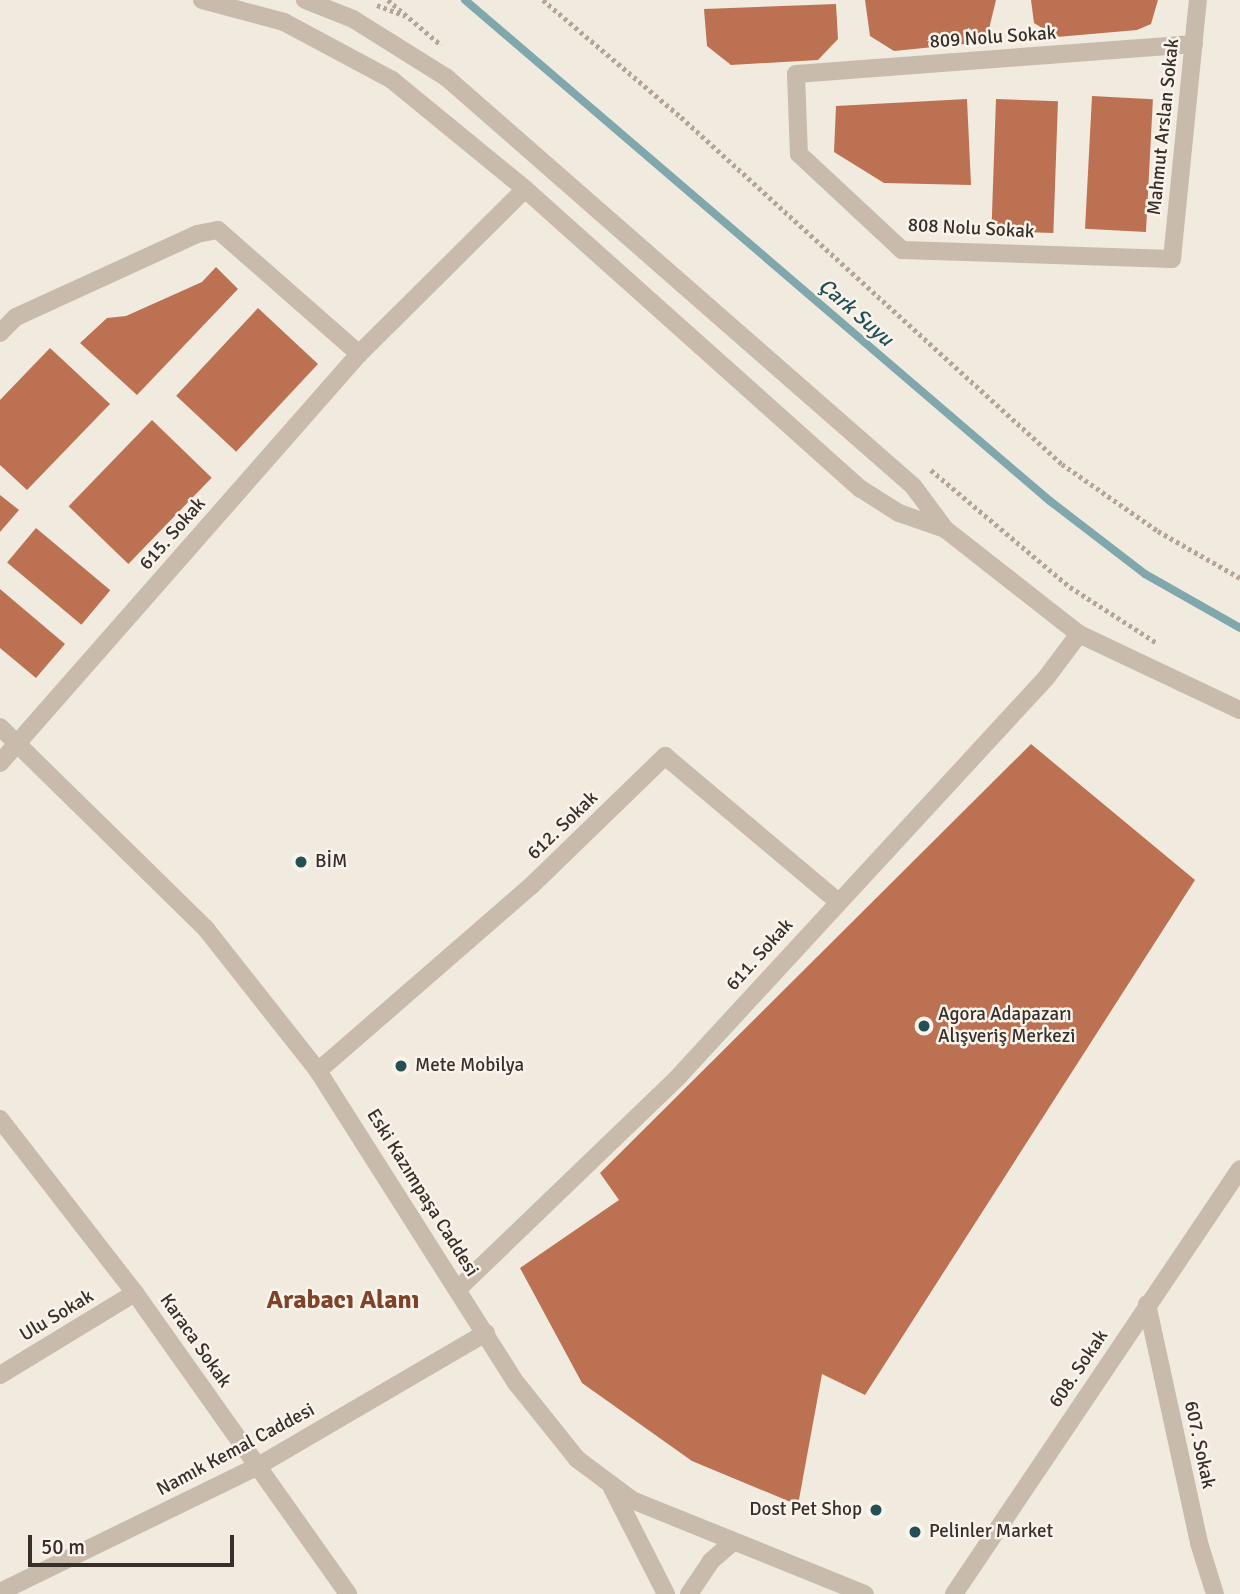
<!DOCTYPE html>
<meta charset="utf-8">
<style>
body{margin:0}
#map{position:relative;width:1240px;height:1594px;overflow:hidden;background:#f1eadf;font-family:Signika,sans-serif}
div>[style]{position:absolute}
.stream>*{height:8px;margin:-4px;padding:0 4px;transform-origin:4px;border-radius:4px;background:#80a7ac}
.building>*{inset:0;background:#bc7252;transform-origin:0 0}
.path>*{height:4.5px;margin-top:-2.25px;transform-origin:0;background:repeating-linear-gradient(90deg,#b4a596 0 3.5px,transparent 0 7px)}
.minor>*{height:18px;margin:-9px;padding:0 9px;transform-origin:9px;border-radius:9px;background:#c8bbac}
.dots>*{width:19px;height:19px;translate:-50% -50%;box-sizing:border-box;border:4px solid #f9f3eb;border-radius:50%}
span{translate:-50% -50%;white-space:nowrap;text-align:center;line-height:1.15;-webkit-text-stroke:5px #f9f3eb;paint-order:stroke}
.street-label{font-size:19px;color:#372f2a}
.poi-label{font-size:19px;color:#372f2a}
.left{translate:0 -50%;text-align:left}
.right{translate:-100% -50%;text-align:right}
.water-label{font-size:21px;color:#234f55;font-style:italic}
.district-label{font-size:26px;color:#7f432a;font-weight:700}
.scale{position:absolute;left:28px;top:1535px;width:206px;height:32px;box-sizing:border-box;border:4px solid #372f2a;border-top:0;padding-left:9px;font-size:21px;line-height:24px;white-space:nowrap;color:#372f2a;-webkit-text-stroke:5px #f9f3eb;paint-order:stroke}
</style>
<div id="map">
<div class="stream">
<i style="left:465px;top:0;width:770px;rotate:40.58deg"></i>
<i style="left:1050px;top:501px;width:120px;rotate:37.5deg"></i>
<i style="left:1145px;top:574px;width:109px;rotate:29.6deg"></i>
</div>
<div class="building">
<i style="clip-path:polygon(865px 0,996px 0,987px 37px,973px 43px,894px 51px,870px 36px)"></i>
<i style="clip-path:polygon(1031px 0,1158px 0,1151px 24px,1137px 30px,1057px 37px,1034px 23px)"></i>
<i style="clip-path:polygon(836px 4px,838px 39px,818px 60px,731px 65px,707px 46px,704px 9px)"></i>
<i style="left:1092px;top:96px;width:61px;height:133px;rotate:3deg"></i>
<i style="clip-path:polygon(967px 99px,971px 185px,884px 183px,834px 152px,836px 106px)"></i>
<i style="left:996px;top:99px;width:62px;height:132px;rotate:2deg"></i>
<i style="clip-path:polygon(216px 267px,238px 289px,137px 395px,80px 343px,107px 318px,126px 316px,202px 282px)"></i>
<i style="left:258px;top:308px;width:82px;height:120px;rotate:43deg"></i>
<i style="clip-path:polygon(50px 348px,110px 404px,27px 490px,0 465px,0 400px)"></i>
<i style="left:152px;top:420px;width:83px;height:120px;rotate:44deg"></i>
<i style="clip-path:polygon(0 495px,19px 510px,0 532px)"></i>
<i style="left:36px;top:528px;width:97px;height:45px;rotate:40deg"></i>
<i style="clip-path:polygon(0 589px,65px 644px,36px 678px,0 648px)"></i>
<i style="clip-path:polygon(1031px 744px,1195px 880px,865px 1395px,822px 1374px,798px 1505px,692px 1461px,582px 1383px,520px 1268px,619px 1200px,600px 1173px)"></i>
</div>
<div class="path">
<i style="left:388px;top:0;width:70px;rotate:40.3deg"></i>
<i style="left:543px;top:0;width:181px;rotate:40.3deg"></i>
<i style="left:681px;top:117px;width:515px;rotate:42.33deg"></i>
<i style="left:1062px;top:464px;width:117px;rotate:34.9deg"></i>
<i style="left:1158px;top:531px;width:95px;rotate:29.8deg"></i>
<i style="left:377px;top:5px;width:30px;rotate:21deg"></i>
<i style="left:931px;top:470px;width:182px;rotate:40.1deg"></i>
<i style="left:1070px;top:587px;width:103px;rotate:32.8deg"></i>
</div>
<div class="minor">
<i style="left:202px;top:0;width:85px;rotate:15deg"></i>
<i style="left:284px;top:22px;width:123px;rotate:28.2deg"></i>
<i style="left:392px;top:80px;width:172px;rotate:39.3deg"></i>
<i style="left:525px;top:189px;width:450px;rotate:41.8deg"></i>
<i style="left:861px;top:489px;width:45px;rotate:32.3deg"></i>
<i style="left:899px;top:513px;width:49px;rotate:19.2deg"></i>
<i style="left:305px;top:0;width:52px;rotate:21.6deg"></i>
<i style="left:353px;top:19px;width:111px;rotate:32.1deg"></i>
<i style="left:447px;top:78px;width:619px;rotate:41.2deg"></i>
<i style="left:913px;top:486px;width:54px;rotate:53.3deg"></i>
<i style="left:945px;top:529px;width:170px;rotate:38.1deg"></i>
<i style="left:1079px;top:634px;width:178px;rotate:25.3deg"></i>
<i style="left:1194px;top:44px;width:399px;rotate:175.7deg"></i>
<i style="left:796px;top:74px;width:80px;rotate:87.9deg"></i>
<i style="left:799px;top:154px;width:141px;rotate:43deg"></i>
<i style="left:902px;top:250px;width:270px;rotate:1.9deg"></i>
<i style="left:1172px;top:259px;width:232px;rotate:-84.3deg"></i>
<i style="left:1195px;top:28px;width:28px;rotate:-84deg"></i>
<i style="left:0;top:333px;width:23px;rotate:-45deg"></i>
<i style="left:16px;top:317px;width:199px;rotate:-24.6deg"></i>
<i style="left:197px;top:234px;width:21px;rotate:-11deg"></i>
<i style="left:218px;top:230px;width:188px;rotate:41.3deg"></i>
<i style="left:0;top:727px;width:289px;rotate:44.4deg"></i>
<i style="left:206px;top:929px;width:181px;rotate:51.7deg"></i>
<i style="left:318px;top:1071px;width:371px;rotate:57.6deg"></i>
<i style="left:517px;top:1384px;width:96px;rotate:51.3deg"></i>
<i style="left:577px;top:1459px;width:69px;rotate:36.7deg"></i>
<i style="left:632px;top:1500px;width:251px;rotate:22deg"></i>
<i style="left:0;top:763px;width:544px;rotate:-48.72deg"></i>
<i style="left:359px;top:354px;width:234px;rotate:-44.8deg"></i>
<i style="left:318px;top:1071px;width:282px;rotate:-41deg"></i>
<i style="left:531px;top:886px;width:187px;rotate:-44.1deg"></i>
<i style="left:665px;top:756px;width:225px;rotate:40.1deg"></i>
<i style="left:0;top:1119px;width:220px;rotate:52.2deg"></i>
<i style="left:135px;top:1293px;width:369px;rotate:54.7deg"></i>
<i style="left:458px;top:1289px;width:307px;rotate:-43.9deg"></i>
<i style="left:679px;top:1076px;width:541px;rotate:-47.32deg"></i>
<i style="left:1046px;top:678px;width:55px;rotate:-53.1deg"></i>
<i style="left:1147px;top:1304px;width:245px;rotate:77.7deg"></i>
<i style="left:1199px;top:1543px;width:53px;rotate:72.6deg"></i>
<i style="left:0;top:1375px;width:158px;rotate:-31.3deg"></i>
<i style="left:612px;top:1488px;width:119px;rotate:63deg"></i>
<i style="left:0;top:1592px;width:287px;rotate:-26deg"></i>
<i style="left:258px;top:1466px;width:264px;rotate:-30.3deg"></i>
<i style="left:689px;top:1594px;width:40px;rotate:-56deg"></i>
<i style="left:711px;top:1561px;width:28px;rotate:-41deg"></i>
<i style="left:954px;top:1594px;width:512px;rotate:-56.06deg"></i>
</div>
<div class="dots">
<i style="left:301px;top:862px;background:#234f55"></i>
<i style="left:924px;top:1026px;background:#234f55"></i>
<i style="left:401px;top:1066px;background:#234f55"></i>
<i style="left:876px;top:1510px;background:#234f55"></i>
<i style="left:915px;top:1532px;background:#234f55"></i>
</div>
<div class="street-label">
<span style="left:993px;top:38px;rotate:-4deg">809 Nolu Sokak</span>
<span style="left:1164px;top:127px;rotate:-84deg">Mahmut Arslan Sokak</span>
<span style="left:971px;top:229px;rotate:3deg">808 Nolu Sokak</span>
<span style="left:173px;top:534px;rotate:-49deg">615. Sokak</span>
<span style="left:563px;top:826px;rotate:-44deg">612. Sokak</span>
<span style="left:760px;top:955px;rotate:-48deg">611. Sokak</span>
<span style="left:422px;top:1193px;rotate:58deg">Eski Kazımpaşa Caddesi</span>
<span style="left:57px;top:1316px;rotate:-31deg">Ulu Sokak</span>
<span style="left:195px;top:1341px;rotate:55deg">Karaca Sokak</span>
<span style="left:1079px;top:1369px;rotate:-56deg">608. Sokak</span>
<span style="left:1199px;top:1445px;rotate:78deg">607. Sokak</span>
<span style="left:236px;top:1450px;rotate:-28deg">Namık Kemal Caddesi</span>
</div>
<div class="poi-label">
<span class="left" style="left:315px;top:862px">BİM</span>
<span class="left" style="left:938px;top:1026px">Agora Adapazarı<br>Alışveriş Merkezi</span>
<span class="left" style="left:415px;top:1066px">Mete Mobilya</span>
<span class="right" style="left:862px;top:1510px">Dost Pet Shop</span>
<span class="left" style="left:929px;top:1532px">Pelinler Market</span>
</div>
<div class="water-label">
<span style="left:856px;top:312px;rotate:41deg">Çark Suyu</span>
</div>
<div class="district-label">
<span style="left:343px;top:1301px">Arabacı Alanı</span>
</div>
<div class="scale">50 m</div>
</div>
